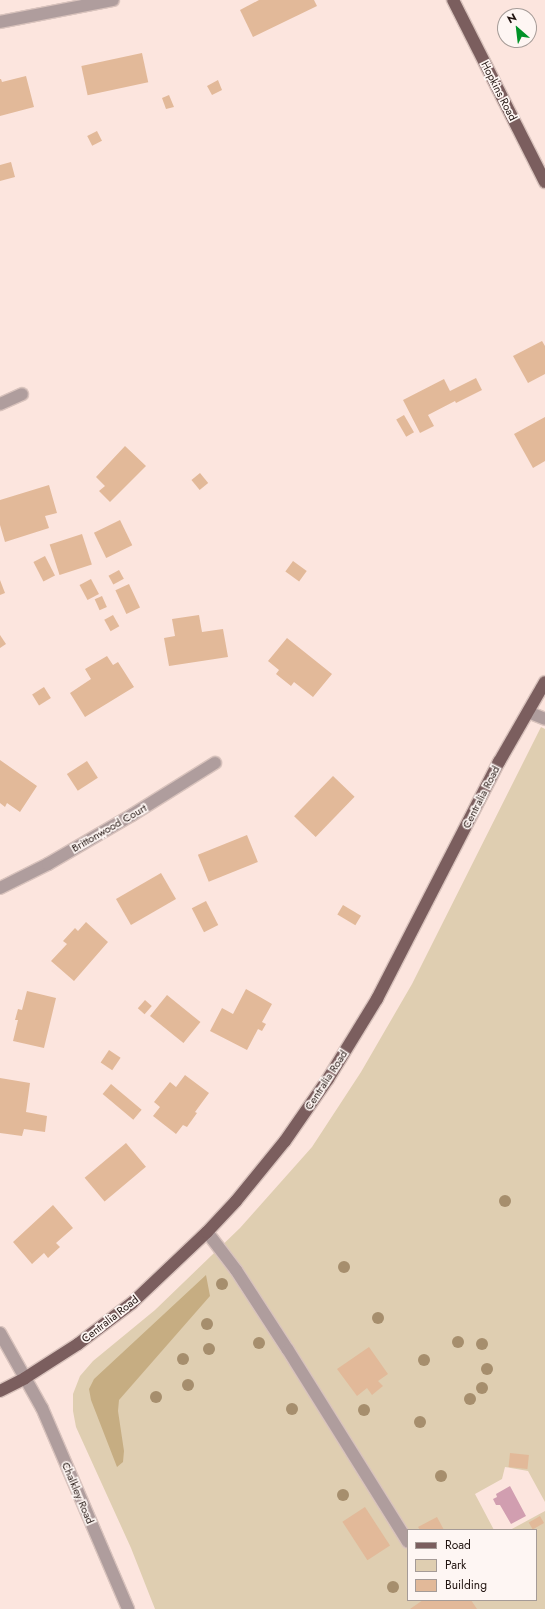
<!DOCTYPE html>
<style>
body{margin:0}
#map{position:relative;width:545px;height:1609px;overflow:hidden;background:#fce5de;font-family:Jost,sans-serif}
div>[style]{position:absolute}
.green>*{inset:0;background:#dfceb1}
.forest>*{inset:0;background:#c6ad82}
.water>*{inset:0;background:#d19eb0}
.building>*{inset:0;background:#e2b999;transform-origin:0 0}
.roads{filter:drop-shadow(1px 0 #d9c3bd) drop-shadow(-1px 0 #d9c3bd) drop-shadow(0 1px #d9c3bd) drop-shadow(0 -1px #d9c3bd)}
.minor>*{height:12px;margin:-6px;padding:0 6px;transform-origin:6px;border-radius:6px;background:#af9d9d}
.major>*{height:12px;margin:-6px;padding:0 6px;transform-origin:6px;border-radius:6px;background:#7b5e5e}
.trees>*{width:12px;height:12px;margin:-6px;border-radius:50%;background:#a68e6d}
span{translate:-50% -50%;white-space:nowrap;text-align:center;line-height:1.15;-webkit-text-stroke:3.5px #fef6f3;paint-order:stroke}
.street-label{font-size:11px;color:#1f120e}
.legend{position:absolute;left:407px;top:1529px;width:130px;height:72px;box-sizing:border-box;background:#fef6f3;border:1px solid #a59b97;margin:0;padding:5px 7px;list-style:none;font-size:12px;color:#1f120e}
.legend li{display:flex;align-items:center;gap:8px;height:20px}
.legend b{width:20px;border:1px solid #a59b97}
.north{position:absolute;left:497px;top:8px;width:40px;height:40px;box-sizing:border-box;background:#fef6f3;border:1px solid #a59b97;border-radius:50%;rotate:332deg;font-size:11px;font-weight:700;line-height:16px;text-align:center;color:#1f120e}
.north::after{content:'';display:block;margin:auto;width:14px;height:18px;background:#009227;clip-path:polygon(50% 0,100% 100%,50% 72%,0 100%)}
</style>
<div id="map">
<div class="green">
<i style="clip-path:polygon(541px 727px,545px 729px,545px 1502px,528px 1471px,505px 1467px,502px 1479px,475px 1494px,494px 1530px,408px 1530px,408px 1600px,536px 1600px,536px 1530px,510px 1530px,545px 1511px,545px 1609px,155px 1609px,131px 1548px,76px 1427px,73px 1411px,73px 1394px,80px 1376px,93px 1361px,155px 1310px,240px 1228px,312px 1147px,361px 1072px,412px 984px)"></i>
</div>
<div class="forest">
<i style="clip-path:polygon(206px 1275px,210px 1296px,119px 1400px,118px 1411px,124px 1451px,123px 1462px,117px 1467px,91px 1400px,89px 1389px,94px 1379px)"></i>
</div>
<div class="water">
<i style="clip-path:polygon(510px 1486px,526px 1516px,511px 1524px,500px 1505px,496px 1505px,493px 1499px,497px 1497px,496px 1494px)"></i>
</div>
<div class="building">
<i style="clip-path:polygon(259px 0,314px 0,317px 6px,253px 37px,240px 10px)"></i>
<i style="left:142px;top:53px;width:30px;height:62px;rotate:78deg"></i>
<i style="clip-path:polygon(26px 76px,34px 107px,0 116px,0 79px,1px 79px,2px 82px)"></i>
<i style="clip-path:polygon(218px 80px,222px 90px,212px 95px,207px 86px)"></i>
<i style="clip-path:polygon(169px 95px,174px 107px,166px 109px,162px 98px)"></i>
<i style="left:97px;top:131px;width:11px;height:11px;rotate:63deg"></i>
<i style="clip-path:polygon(11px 162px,15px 177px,0 181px,0 165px)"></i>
<i style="clip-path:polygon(542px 341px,545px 346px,545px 374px,528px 383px,513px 356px)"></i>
<i style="clip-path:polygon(476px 378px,482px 390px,456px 403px,455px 401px,428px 415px,434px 426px,420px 433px,403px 400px,444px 379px,450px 391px)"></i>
<i style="left:404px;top:415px;width:20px;height:9px;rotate:60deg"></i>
<i style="clip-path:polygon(545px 417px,545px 461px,533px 468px,514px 434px)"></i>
<i style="clip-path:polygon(125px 446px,146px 466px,110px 502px,99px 491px,105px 486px,96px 477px)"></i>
<i style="left:200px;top:473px;width:13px;height:11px;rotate:51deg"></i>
<i style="clip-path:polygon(49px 485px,57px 513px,45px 516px,49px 528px,5px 542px,0 525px,0 500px)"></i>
<i style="left:120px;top:520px;width:28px;height:29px;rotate:64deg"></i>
<i style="left:82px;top:534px;width:32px;height:34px;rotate:72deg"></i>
<i style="left:45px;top:556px;width:22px;height:13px;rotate:63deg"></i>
<i style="left:293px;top:561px;width:17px;height:13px;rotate:36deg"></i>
<i style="left:119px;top:570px;width:10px;height:12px;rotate:61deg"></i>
<i style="left:91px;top:579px;width:17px;height:13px;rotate:62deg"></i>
<i style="clip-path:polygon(0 580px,5px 593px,0 595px)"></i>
<i style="left:129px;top:584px;width:26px;height:15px;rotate:65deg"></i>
<i style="left:102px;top:596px;width:12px;height:8px;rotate:66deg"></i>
<i style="left:113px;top:615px;width:13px;height:10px;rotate:61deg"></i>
<i style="clip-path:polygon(199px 615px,202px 632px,223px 629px,228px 657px,169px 666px,164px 638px,175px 636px,172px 619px)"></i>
<i style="clip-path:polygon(0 635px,6px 644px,0 648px)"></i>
<i style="clip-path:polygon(287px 638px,332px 674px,313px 697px,294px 682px,291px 686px,276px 674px,279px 670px,268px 661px)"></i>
<i style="clip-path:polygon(107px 656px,113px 665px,118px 662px,134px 687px,85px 717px,70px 693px,91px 679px,85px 669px)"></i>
<i style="left:44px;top:687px;width:13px;height:14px;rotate:58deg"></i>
<i style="clip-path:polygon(0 760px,37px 786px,20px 812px,7px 803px,5px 807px,0 803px)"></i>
<i style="left:87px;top:761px;width:20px;height:24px;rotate:57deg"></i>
<i style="left:333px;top:776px;width:30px;height:56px;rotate:44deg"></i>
<i style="left:247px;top:835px;width:29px;height:53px;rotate:68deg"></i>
<i style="left:161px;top:873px;width:30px;height:52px;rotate:60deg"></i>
<i style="left:206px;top:901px;width:27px;height:16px;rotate:63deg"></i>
<i style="left:343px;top:905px;width:21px;height:11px;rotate:31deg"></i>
<i style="clip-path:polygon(86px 922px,108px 942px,74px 981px,51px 961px,67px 944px,63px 941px,75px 928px,78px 931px)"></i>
<i style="clip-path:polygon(246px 989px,272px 1004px,262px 1022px,266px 1024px,262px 1031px,258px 1029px,247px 1050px,210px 1031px,222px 1008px,233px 1014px)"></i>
<i style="clip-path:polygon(27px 991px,56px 998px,44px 1048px,13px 1041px,18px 1020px,15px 1020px,18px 1009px,22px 1010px)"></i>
<i style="left:167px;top:995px;width:43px;height:27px;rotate:39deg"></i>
<i style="left:145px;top:1000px;width:9px;height:11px;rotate:41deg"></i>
<i style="left:109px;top:1050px;width:14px;height:15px;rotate:34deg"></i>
<i style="clip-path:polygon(185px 1075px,209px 1093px,195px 1112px,197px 1113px,187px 1127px,183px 1125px,176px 1134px,153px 1116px,160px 1107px,154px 1102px,170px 1082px,176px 1087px)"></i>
<i style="clip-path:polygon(0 1078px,30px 1083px,26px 1112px,47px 1116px,45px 1132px,24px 1129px,22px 1136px,0 1133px)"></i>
<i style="left:111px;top:1084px;width:40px;height:13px;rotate:40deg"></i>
<i style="left:126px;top:1143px;width:31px;height:54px;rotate:50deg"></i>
<i style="clip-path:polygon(53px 1205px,73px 1228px,56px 1243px,60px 1247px,48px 1258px,44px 1253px,32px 1264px,13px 1242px)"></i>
<i style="clip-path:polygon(369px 1347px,388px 1374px,378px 1381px,383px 1386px,372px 1395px,367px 1388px,357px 1396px,337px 1369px)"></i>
<i style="left:510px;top:1453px;width:19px;height:14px;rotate:6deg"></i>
<i style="left:365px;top:1507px;width:46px;height:27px;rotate:57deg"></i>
<i style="left:540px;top:1516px;width:8px;height:13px;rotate:60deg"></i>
<i style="clip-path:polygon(437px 1517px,444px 1530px,420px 1530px,418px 1527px)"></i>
<i style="clip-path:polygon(423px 1600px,471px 1600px,477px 1609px,410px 1609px)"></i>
</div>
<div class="roads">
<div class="minor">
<i style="left:0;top:22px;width:115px;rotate:-11deg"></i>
<i style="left:0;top:404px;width:24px;rotate:-24deg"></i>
<i style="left:528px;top:712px;width:18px;rotate:22deg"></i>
<i style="left:0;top:888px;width:54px;rotate:-26.6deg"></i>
<i style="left:48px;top:864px;width:97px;rotate:-30.3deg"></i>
<i style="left:132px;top:815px;width:98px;rotate:-32.1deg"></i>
<i style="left:207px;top:1232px;width:48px;rotate:52.7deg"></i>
<i style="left:236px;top:1270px;width:95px;rotate:57deg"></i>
<i style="left:288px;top:1350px;width:226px;rotate:58deg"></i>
<i style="left:0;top:1333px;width:86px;rotate:60.8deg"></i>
<i style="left:42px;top:1408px;width:219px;rotate:66.8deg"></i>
</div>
<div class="major">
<i style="left:453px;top:0;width:204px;rotate:63.2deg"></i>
<i style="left:0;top:1391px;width:28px;rotate:-27deg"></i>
<i style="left:25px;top:1378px;width:63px;rotate:-32.7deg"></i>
<i style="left:78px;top:1344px;width:68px;rotate:-37.2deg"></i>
<i style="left:132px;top:1303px;width:103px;rotate:-43.4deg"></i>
<i style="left:207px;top:1232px;width:42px;rotate:-46.9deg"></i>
<i style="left:236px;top:1201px;width:77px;rotate:-50.8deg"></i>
<i style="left:285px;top:1141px;width:75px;rotate:-55.3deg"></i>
<i style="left:328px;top:1079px;width:94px;rotate:-58.5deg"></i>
<i style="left:377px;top:999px;width:267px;rotate:-62.8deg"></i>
<i style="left:499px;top:762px;width:92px;rotate:-60.1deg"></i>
</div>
</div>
<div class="trees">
<i style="left:505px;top:1201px"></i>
<i style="left:344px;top:1267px"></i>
<i style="left:222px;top:1284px"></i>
<i style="left:378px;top:1318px"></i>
<i style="left:207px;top:1324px"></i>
<i style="left:458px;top:1342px"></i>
<i style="left:259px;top:1343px"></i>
<i style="left:482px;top:1344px"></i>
<i style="left:209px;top:1349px"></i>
<i style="left:183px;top:1359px"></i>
<i style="left:424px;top:1360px"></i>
<i style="left:487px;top:1369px"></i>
<i style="left:188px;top:1385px"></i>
<i style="left:482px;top:1388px"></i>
<i style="left:156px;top:1397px"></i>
<i style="left:470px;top:1399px"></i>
<i style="left:292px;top:1409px"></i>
<i style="left:364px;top:1410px"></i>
<i style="left:420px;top:1422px"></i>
<i style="left:441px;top:1476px"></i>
<i style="left:343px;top:1495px"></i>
<i style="left:393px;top:1587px"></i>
</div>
<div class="street-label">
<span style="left:499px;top:91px;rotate:63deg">Hopkins Road</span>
<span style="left:481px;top:797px;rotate:-63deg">Centralia Road</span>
<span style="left:109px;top:828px;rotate:-30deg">Brittonwood Court</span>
<span style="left:326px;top:1080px;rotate:-57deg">Centralia Road</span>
<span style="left:110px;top:1319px;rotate:-38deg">Centralia Road</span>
<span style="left:78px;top:1493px;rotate:67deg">Chalkley Road</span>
</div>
<ul class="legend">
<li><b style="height:5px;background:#7b5e5e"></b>Road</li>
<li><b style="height:11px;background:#dfceb1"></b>Park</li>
<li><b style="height:11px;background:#e2b999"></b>Building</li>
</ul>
<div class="north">N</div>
</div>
